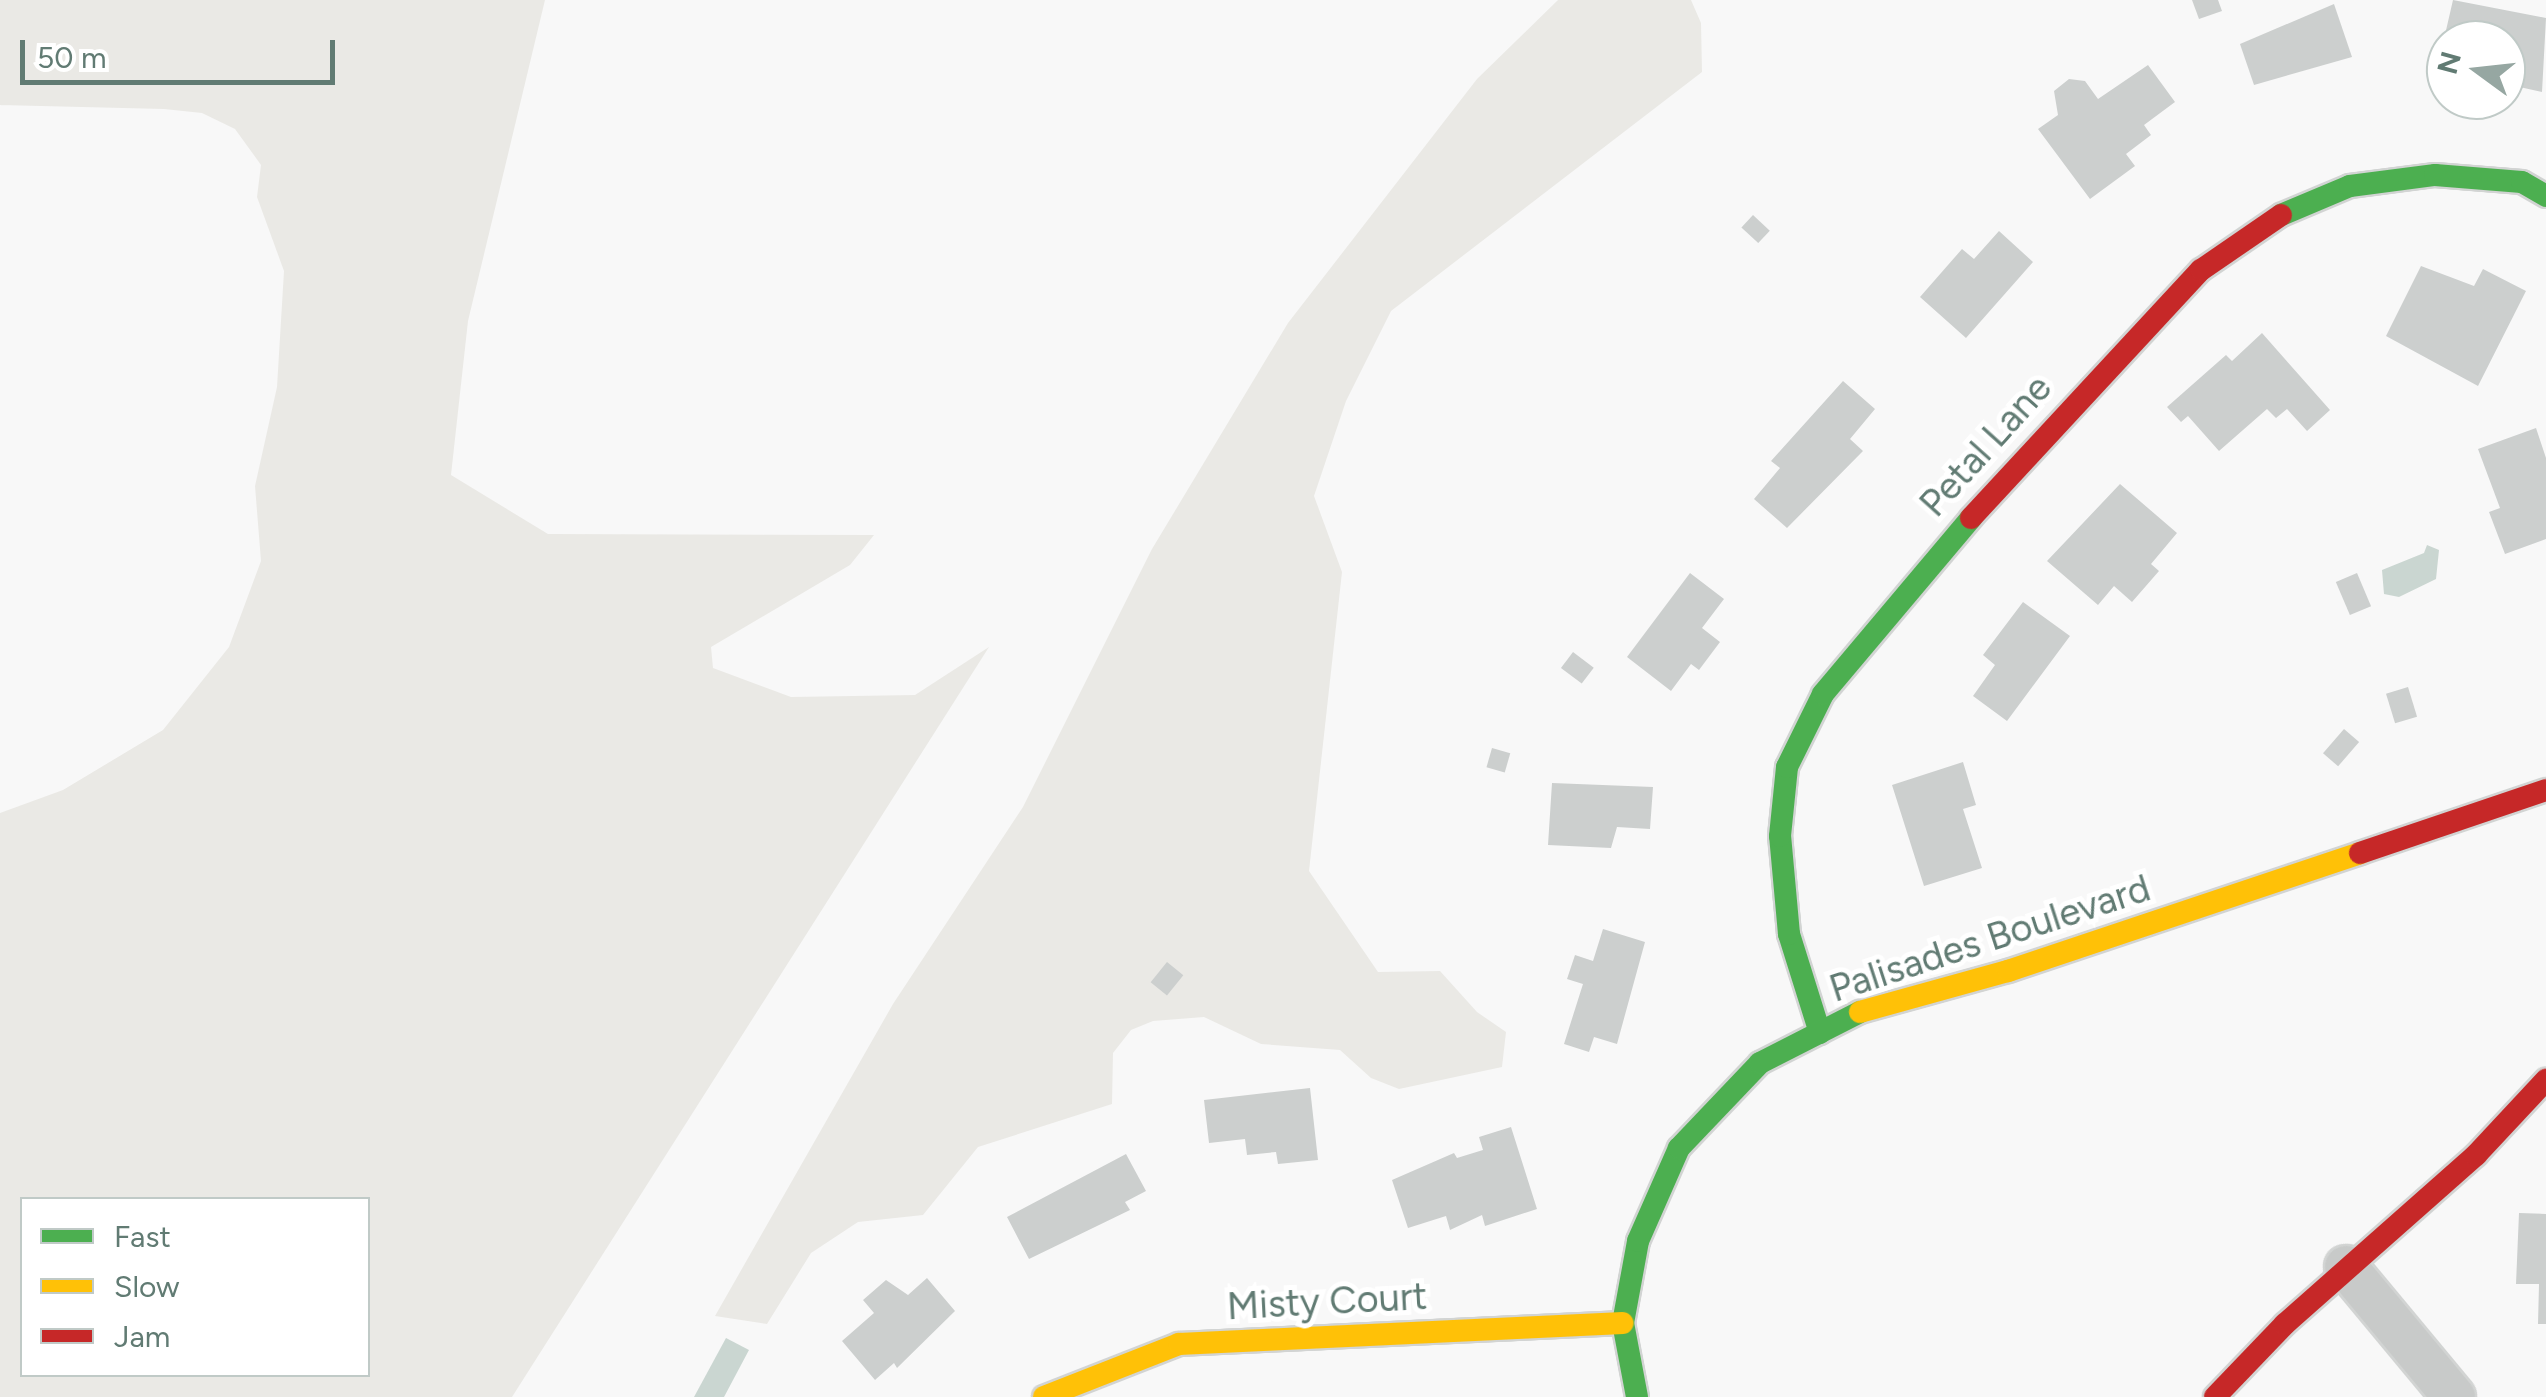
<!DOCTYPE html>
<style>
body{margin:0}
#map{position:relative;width:2546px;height:1397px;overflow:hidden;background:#f8f8f8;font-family:Figtree,sans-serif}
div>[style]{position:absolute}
.green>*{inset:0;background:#eae9e5}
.water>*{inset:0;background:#cad6d1}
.building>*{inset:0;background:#cccfce;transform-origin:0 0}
.roads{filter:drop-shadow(2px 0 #d2d4d3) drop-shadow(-2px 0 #d2d4d3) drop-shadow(0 2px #d2d4d3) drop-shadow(0 -2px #d2d4d3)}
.street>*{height:42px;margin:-21px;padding:0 21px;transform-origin:21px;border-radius:21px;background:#c8cac9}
.fast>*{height:22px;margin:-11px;padding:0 11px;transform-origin:11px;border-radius:11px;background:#4caf50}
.slow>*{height:22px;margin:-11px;padding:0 11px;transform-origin:11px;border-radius:11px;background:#ffc107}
.jam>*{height:22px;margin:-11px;padding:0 11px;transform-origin:11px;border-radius:11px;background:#c62828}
span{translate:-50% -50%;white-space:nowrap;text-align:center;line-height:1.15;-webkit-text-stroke:10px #fff;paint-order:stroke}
.street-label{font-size:38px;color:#617b73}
.legend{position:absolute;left:20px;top:1197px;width:350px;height:180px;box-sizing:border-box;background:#fff;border:2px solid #c0cac7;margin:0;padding:12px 18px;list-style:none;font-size:30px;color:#617b73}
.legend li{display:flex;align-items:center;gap:20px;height:50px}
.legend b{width:50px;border:2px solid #c0cac7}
.north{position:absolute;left:2426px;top:20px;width:100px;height:100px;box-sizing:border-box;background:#fff;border:2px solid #c0cac7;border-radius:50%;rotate:285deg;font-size:28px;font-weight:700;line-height:40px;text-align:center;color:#617b73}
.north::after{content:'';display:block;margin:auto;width:35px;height:45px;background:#96a7a2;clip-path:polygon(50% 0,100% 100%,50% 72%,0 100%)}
.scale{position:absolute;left:20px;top:40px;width:315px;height:45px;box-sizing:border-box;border:5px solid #617b73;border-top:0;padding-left:12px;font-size:30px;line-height:35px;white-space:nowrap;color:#617b73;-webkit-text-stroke:8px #fff;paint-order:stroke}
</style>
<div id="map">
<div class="green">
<i style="clip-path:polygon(evenodd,0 0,545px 0,468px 321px,451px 475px,548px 534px,874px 535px,850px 565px,711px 647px,713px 668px,791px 697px,915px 695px,989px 647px,512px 1397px,0 1397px,0 813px,63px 790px,163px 730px,229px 647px,261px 561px,255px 486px,277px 387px,284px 271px,257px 197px,261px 165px,235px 129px,202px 113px,164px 109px,0 105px,0 0,22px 1200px,368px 1200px,368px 1374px,22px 1374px,22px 1200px)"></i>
<i style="clip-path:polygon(1558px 0,1691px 0,1701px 23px,1702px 72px,1391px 311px,1346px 401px,1314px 496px,1342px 572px,1309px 871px,1378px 972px,1440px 971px,1477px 1012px,1506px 1032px,1502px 1067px,1399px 1089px,1371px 1078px,1340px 1050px,1261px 1044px,1204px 1017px,1153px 1021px,1131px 1030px,1113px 1053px,1112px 1104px,978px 1147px,923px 1215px,858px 1222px,811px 1253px,767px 1324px,715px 1316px,893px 1004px,1023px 807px,1152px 549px,1288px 323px,1477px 79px)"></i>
</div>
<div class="water">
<i style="clip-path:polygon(2427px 545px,2439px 550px,2436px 579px,2399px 597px,2384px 594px,2382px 570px,2424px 553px)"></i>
<i style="clip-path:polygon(726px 1338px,749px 1350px,724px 1397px,694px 1397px)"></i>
</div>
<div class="building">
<i style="clip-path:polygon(2192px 0,2218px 0,2222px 11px,2199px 19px)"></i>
<i style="clip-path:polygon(2453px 0,2546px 18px,2542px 92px,2506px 84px,2506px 40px,2446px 40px,2446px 53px,2441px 52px)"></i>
<i style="clip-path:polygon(2334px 4px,2352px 57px,2254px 85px,2240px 44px)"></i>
<i style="clip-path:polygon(2148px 65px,2175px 102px,2144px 125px,2151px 135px,2126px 154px,2135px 166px,2090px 199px,2038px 129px,2058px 115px,2054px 91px,2069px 79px,2085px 81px,2098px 99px)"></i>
<i style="left:1753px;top:215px;width:23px;height:17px;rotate:43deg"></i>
<i style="clip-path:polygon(1999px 231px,2033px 262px,1966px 338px,1920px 297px,1962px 249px,1974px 259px)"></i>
<i style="clip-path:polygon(2421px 266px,2474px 286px,2483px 269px,2526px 291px,2478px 386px,2386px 336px)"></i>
<i style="clip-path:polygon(2262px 333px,2330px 410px,2307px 431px,2287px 409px,2276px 418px,2267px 409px,2219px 451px,2188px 416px,2181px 422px,2167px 407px,2226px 355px,2232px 361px)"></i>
<i style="clip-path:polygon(1843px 381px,1875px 409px,1850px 439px,1863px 451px,1787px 528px,1754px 499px,1780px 468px,1771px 461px)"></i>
<i style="clip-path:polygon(2536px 428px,2546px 458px,2546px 539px,2505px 554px,2489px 512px,2500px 508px,2478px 449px)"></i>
<i style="clip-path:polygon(2120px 484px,2177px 533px,2151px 564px,2159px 571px,2132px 602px,2114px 586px,2098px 605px,2047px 561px)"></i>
<i style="clip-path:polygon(1690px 573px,1724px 599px,1702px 628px,1720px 642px,1699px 670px,1691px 664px,1671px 691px,1627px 657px)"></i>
<i style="left:2357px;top:573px;width:36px;height:23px;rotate:67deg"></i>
<i style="clip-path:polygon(2023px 602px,2070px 636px,2007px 721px,1973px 696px,1995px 665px,1983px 655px)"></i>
<i style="left:1573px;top:652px;width:26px;height:20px;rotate:37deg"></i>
<i style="left:2408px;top:687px;width:31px;height:23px;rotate:73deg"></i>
<i style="left:2344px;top:729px;width:20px;height:32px;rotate:41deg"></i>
<i style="left:1492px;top:748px;width:19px;height:20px;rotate:16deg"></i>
<i style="clip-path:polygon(1963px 762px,1976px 805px,1963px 809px,1982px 868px,1924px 886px,1892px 785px)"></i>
<i style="clip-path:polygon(1552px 783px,1653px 787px,1650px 829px,1617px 827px,1611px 848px,1548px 845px)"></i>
<i style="clip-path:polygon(1603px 929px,1645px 942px,1617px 1044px,1594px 1037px,1589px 1052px,1564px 1044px,1583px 984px,1567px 979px,1575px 955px,1593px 961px)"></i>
<i style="left:1167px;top:962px;width:21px;height:26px;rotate:39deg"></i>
<i style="clip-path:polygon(1310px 1088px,1318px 1160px,1278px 1164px,1276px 1152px,1247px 1155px,1245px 1139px,1209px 1143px,1204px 1100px)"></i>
<i style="clip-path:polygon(1511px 1127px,1537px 1209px,1485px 1226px,1482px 1215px,1450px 1230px,1446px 1216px,1408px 1228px,1392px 1180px,1454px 1153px,1457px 1158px,1483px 1150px,1479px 1137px)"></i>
<i style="clip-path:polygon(1126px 1154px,1146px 1191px,1125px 1202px,1130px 1210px,1029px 1259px,1007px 1217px)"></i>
<i style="clip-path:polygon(2519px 1213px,2546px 1214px,2546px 1324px,2538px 1324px,2539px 1284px,2516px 1284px)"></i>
<i style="clip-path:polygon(927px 1278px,955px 1311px,897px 1368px,894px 1363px,875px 1380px,842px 1341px,874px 1313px,863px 1300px,886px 1280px,908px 1295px)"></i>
</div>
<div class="roads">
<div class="street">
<i style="left:2346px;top:1267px;width:169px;rotate:50.3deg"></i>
</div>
<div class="fast">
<i style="left:2281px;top:215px;width:75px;rotate:-22.8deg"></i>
<i style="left:2350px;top:186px;width:86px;rotate:-7.4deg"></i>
<i style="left:2435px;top:175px;width:87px;rotate:4.6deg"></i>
<i style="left:2522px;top:182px;width:28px;rotate:30deg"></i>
<i style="left:1820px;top:1033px;width:104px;rotate:-107.4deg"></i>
<i style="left:1789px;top:934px;width:98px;rotate:-95.2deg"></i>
<i style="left:1780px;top:836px;width:69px;rotate:-84.2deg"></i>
<i style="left:1787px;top:767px;width:81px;rotate:-63.7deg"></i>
<i style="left:1823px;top:694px;width:230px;rotate:-49.9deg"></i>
<i style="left:1637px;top:1397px;width:75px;rotate:-100.7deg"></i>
<i style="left:1623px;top:1323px;width:83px;rotate:-79.6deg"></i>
<i style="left:1638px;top:1241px;width:102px;rotate:-66.2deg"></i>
<i style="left:1679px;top:1148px;width:117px;rotate:-46.4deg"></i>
<i style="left:1760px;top:1063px;width:112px;rotate:-27deg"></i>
</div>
<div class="slow">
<i style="left:1860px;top:1012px;width:154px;rotate:-15.5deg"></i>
<i style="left:2008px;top:971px;width:371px;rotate:-18.5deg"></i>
<i style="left:1044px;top:1397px;width:145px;rotate:-21.4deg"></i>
<i style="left:1179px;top:1344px;width:444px;rotate:-2.7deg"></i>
</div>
<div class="jam">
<i style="left:1971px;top:518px;width:338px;rotate:-47.2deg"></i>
<i style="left:2201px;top:270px;width:97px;rotate:-34.5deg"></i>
<i style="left:2360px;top:853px;width:196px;rotate:-18.7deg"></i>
<i style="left:2215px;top:1397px;width:101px;rotate:-46.2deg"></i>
<i style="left:2285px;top:1324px;width:255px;rotate:-41.5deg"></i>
<i style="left:2476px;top:1155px;width:103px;rotate:-47deg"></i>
</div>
</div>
<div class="street-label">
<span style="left:1986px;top:446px;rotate:-48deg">Petal Lane</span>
<span style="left:1990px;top:939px;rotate:-18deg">Palisades Boulevard</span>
<span style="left:1327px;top:1302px;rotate:-3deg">Misty Court</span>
</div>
<ul class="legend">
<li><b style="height:12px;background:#4caf50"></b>Fast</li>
<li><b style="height:12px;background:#ffc107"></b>Slow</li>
<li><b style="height:12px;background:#c62828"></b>Jam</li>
</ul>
<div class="north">N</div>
<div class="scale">50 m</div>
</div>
